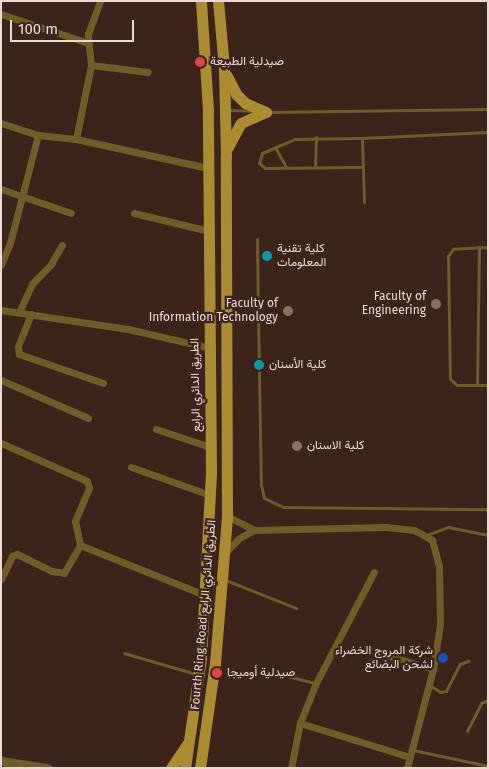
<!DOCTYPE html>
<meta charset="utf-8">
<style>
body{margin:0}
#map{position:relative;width:489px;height:769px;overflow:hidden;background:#3d241b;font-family:"Fira Sans",Vazirmatn,sans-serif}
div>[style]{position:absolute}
.service>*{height:3px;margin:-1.5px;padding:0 1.5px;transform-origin:1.5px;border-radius:1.5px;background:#6f5c28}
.minor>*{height:7px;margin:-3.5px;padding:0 3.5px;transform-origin:3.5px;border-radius:3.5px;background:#6f5c28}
.tertiary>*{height:9px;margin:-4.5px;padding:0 4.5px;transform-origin:4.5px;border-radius:4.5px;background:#6f5c28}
.primary>*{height:11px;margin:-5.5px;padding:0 5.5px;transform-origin:5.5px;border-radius:5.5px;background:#ac8c32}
.dots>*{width:14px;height:14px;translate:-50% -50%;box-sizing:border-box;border:2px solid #3d241b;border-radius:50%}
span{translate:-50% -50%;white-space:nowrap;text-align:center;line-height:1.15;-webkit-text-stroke:4.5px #3d241b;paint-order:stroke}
.poi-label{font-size:12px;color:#ebdad4}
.left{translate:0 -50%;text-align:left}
.right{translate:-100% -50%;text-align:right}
.street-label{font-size:12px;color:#ebdad4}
.frame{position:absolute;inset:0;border:2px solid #ebdad4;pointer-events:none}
.scale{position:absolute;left:10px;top:20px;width:124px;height:22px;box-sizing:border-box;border:2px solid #ebdad4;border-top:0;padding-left:6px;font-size:15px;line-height:18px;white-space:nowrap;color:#ebdad4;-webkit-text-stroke:4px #3d241b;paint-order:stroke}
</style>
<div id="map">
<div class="service">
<i style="left:228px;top:110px;width:24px;rotate:2deg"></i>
<i style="left:268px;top:112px;width:220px;rotate:-0.8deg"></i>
<i style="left:275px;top:147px;width:23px;rotate:61deg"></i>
<i style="left:315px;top:167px;width:30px;rotate:-88deg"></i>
<i style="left:361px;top:167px;width:96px;rotate:179.4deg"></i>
<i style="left:265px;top:168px;width:8px;rotate:-140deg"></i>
<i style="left:259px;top:163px;width:10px;rotate:-73deg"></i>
<i style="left:262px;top:153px;width:36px;rotate:-23deg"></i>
<i style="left:295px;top:139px;width:67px;rotate:-0.9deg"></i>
<i style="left:364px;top:202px;width:64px;rotate:-91.8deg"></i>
<i style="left:362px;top:138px;width:126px;rotate:-2.7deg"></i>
<i style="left:488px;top:247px;width:35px;rotate:177deg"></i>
<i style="left:453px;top:249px;width:9px;rotate:126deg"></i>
<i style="left:448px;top:256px;width:123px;rotate:89.1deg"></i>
<i style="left:450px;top:379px;width:9px;rotate:41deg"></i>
<i style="left:457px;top:385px;width:31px"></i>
<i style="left:258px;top:317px;width:168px;rotate:89deg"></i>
<i style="left:261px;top:485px;width:13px;rotate:77deg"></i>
<i style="left:264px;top:498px;width:21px;rotate:25deg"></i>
<i style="left:283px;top:507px;width:205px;rotate:0.6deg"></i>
<i style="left:229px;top:320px;width:29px;rotate:-6deg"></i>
<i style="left:258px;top:317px;width:78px;rotate:-90.7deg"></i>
<i style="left:477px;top:385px;width:138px;rotate:-89.2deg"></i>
<i style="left:427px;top:535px;width:22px;rotate:-21deg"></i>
<i style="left:448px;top:527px;width:41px;rotate:11.3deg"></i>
<i style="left:223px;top:579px;width:79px;rotate:21.7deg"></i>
<i style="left:124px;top:653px;width:75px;rotate:16.3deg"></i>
<i style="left:276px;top:673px;width:40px;rotate:14.4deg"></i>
<i style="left:429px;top:685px;width:13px;rotate:32deg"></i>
<i style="left:440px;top:692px;width:6px;rotate:-9deg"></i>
<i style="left:446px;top:691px;width:30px;rotate:-63deg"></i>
<i style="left:460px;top:664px;width:9px;rotate:-21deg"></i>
<i style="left:467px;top:731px;width:31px;rotate:-63deg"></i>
<i style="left:481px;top:703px;width:8px;rotate:-23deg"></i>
<i style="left:413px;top:750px;width:77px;rotate:12deg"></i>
</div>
<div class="minor">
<i style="left:1px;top:14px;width:92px;rotate:18.4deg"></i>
<i style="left:91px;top:65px;width:57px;rotate:7deg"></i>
<i style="left:1px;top:123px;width:39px;rotate:18deg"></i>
<i style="left:38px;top:135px;width:38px;rotate:6deg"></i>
<i style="left:76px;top:139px;width:135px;rotate:12.4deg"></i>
<i style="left:76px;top:139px;width:76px;rotate:-78.5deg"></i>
<i style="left:91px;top:65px;width:31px;rotate:-96deg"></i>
<i style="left:88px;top:34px;width:35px;rotate:-70deg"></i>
<i style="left:1px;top:189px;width:74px;rotate:18.9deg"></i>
<i style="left:134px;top:213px;width:77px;rotate:13.5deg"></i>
<i style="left:1px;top:265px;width:24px;rotate:-68deg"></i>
<i style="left:10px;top:243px;width:112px;rotate:-75.5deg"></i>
<i style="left:1px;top:310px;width:128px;rotate:8.5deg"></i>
<i style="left:128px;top:329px;width:84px;rotate:13deg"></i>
<i style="left:19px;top:312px;width:31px;rotate:-65deg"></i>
<i style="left:32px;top:284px;width:28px;rotate:-46deg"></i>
<i style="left:51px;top:264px;width:22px;rotate:-60deg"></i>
<i style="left:31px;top:314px;width:35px;rotate:112deg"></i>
<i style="left:18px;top:347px;width:7px;rotate:82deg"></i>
<i style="left:19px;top:354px;width:89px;rotate:19deg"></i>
<i style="left:1px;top:380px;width:95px;rotate:23.6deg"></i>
<i style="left:156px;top:429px;width:57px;rotate:18.4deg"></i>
<i style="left:1px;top:443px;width:94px;rotate:23.8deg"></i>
<i style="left:87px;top:481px;width:7px;rotate:74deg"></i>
<i style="left:89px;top:488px;width:36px;rotate:113deg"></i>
<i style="left:75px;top:521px;width:25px;rotate:78deg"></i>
<i style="left:131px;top:467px;width:84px;rotate:19.5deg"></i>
<i style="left:227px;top:516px;width:30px;rotate:27deg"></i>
<i style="left:80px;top:545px;width:135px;rotate:21.8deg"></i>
<i style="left:226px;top:552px;width:19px;rotate:-47deg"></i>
<i style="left:239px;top:538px;width:17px;rotate:-28deg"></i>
<i style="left:254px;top:530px;width:132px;rotate:-1.3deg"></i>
<i style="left:386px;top:527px;width:28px;rotate:6deg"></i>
<i style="left:414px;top:530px;width:21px;rotate:29deg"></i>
<i style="left:432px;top:540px;width:27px;rotate:75deg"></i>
<i style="left:439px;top:566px;width:58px;rotate:89deg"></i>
<i style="left:440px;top:624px;width:46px;rotate:98.8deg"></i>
<i style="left:433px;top:669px;width:102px;rotate:104.7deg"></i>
<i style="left:1px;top:579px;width:25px;rotate:-64deg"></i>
<i style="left:12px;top:556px;width:5px;rotate:-22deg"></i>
<i style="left:17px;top:554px;width:39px;rotate:26deg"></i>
<i style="left:52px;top:571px;width:12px;rotate:9deg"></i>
<i style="left:64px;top:573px;width:32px;rotate:-60deg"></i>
<i style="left:366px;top:649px;width:70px;rotate:16.6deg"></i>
<i style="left:300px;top:723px;width:115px;rotate:17.2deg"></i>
<i style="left:291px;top:768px;width:46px;rotate:-78.7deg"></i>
<i style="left:300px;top:723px;width:43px;rotate:-68.2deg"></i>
<i style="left:316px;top:683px;width:125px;rotate:-62.4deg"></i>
</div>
<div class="tertiary">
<i style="left:1px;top:761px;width:47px;rotate:8.7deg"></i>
</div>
<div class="primary">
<i style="left:227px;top:76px;width:20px;rotate:63deg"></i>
<i style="left:236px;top:94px;width:13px;rotate:45deg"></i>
<i style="left:245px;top:103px;width:23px;rotate:23deg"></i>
<i style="left:228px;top:147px;width:27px;rotate:-62deg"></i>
<i style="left:241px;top:123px;width:27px;rotate:-24deg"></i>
<i style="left:171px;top:768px;width:29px;rotate:-56deg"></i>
<i style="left:185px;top:768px;width:111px;rotate:-81.7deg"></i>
<i style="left:201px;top:658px;width:186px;rotate:-86.9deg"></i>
<i style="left:211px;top:472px;width:362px;rotate:-90.5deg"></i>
<i style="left:208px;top:110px;width:109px;rotate:-93.7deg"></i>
<i style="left:200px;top:768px;width:106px;rotate:-81.9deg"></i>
<i style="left:215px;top:663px;width:147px;rotate:-85.3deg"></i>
<i style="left:227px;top:516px;width:360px;rotate:-90.2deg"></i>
<i style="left:226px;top:156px;width:89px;rotate:-91.3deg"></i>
<i style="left:224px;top:67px;width:66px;rotate:-95.2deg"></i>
</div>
<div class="dots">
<i style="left:200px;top:62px;background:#e0444e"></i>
<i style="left:267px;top:256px;background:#0f9aa8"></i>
<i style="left:436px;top:304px;background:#8d6e63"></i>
<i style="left:288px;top:311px;background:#8d6e63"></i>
<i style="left:259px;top:365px;background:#0f9aa8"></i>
<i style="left:297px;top:446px;background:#8d6e63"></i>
<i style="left:443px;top:658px;background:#1a4fb4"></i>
<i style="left:217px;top:673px;background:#e0444e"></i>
</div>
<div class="poi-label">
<span class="left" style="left:210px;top:62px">صيدلية الطبيعة</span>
<span class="left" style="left:277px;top:256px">كلية تقنية<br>المعلومات</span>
<span class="right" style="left:426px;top:304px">Faculty of<br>Engineering</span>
<span class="right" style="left:278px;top:311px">Faculty of<br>Information Technology</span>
<span class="left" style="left:269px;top:365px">كلية الأسنان</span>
<span class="left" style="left:307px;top:446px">كلية الاسنان</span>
<span class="right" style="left:433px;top:658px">شركة المروج الخضراء<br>لشحن البضائع</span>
<span class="left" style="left:227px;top:673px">صيدلية أوميجا</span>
</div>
<div class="street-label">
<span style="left:196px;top:385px;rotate:-91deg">الطريق الدائري الرابع</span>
<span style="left:204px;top:615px;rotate:-85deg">Fourth Ring Road الطريق الدائري الرابع</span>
</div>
<div class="frame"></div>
<div class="scale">100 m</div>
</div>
